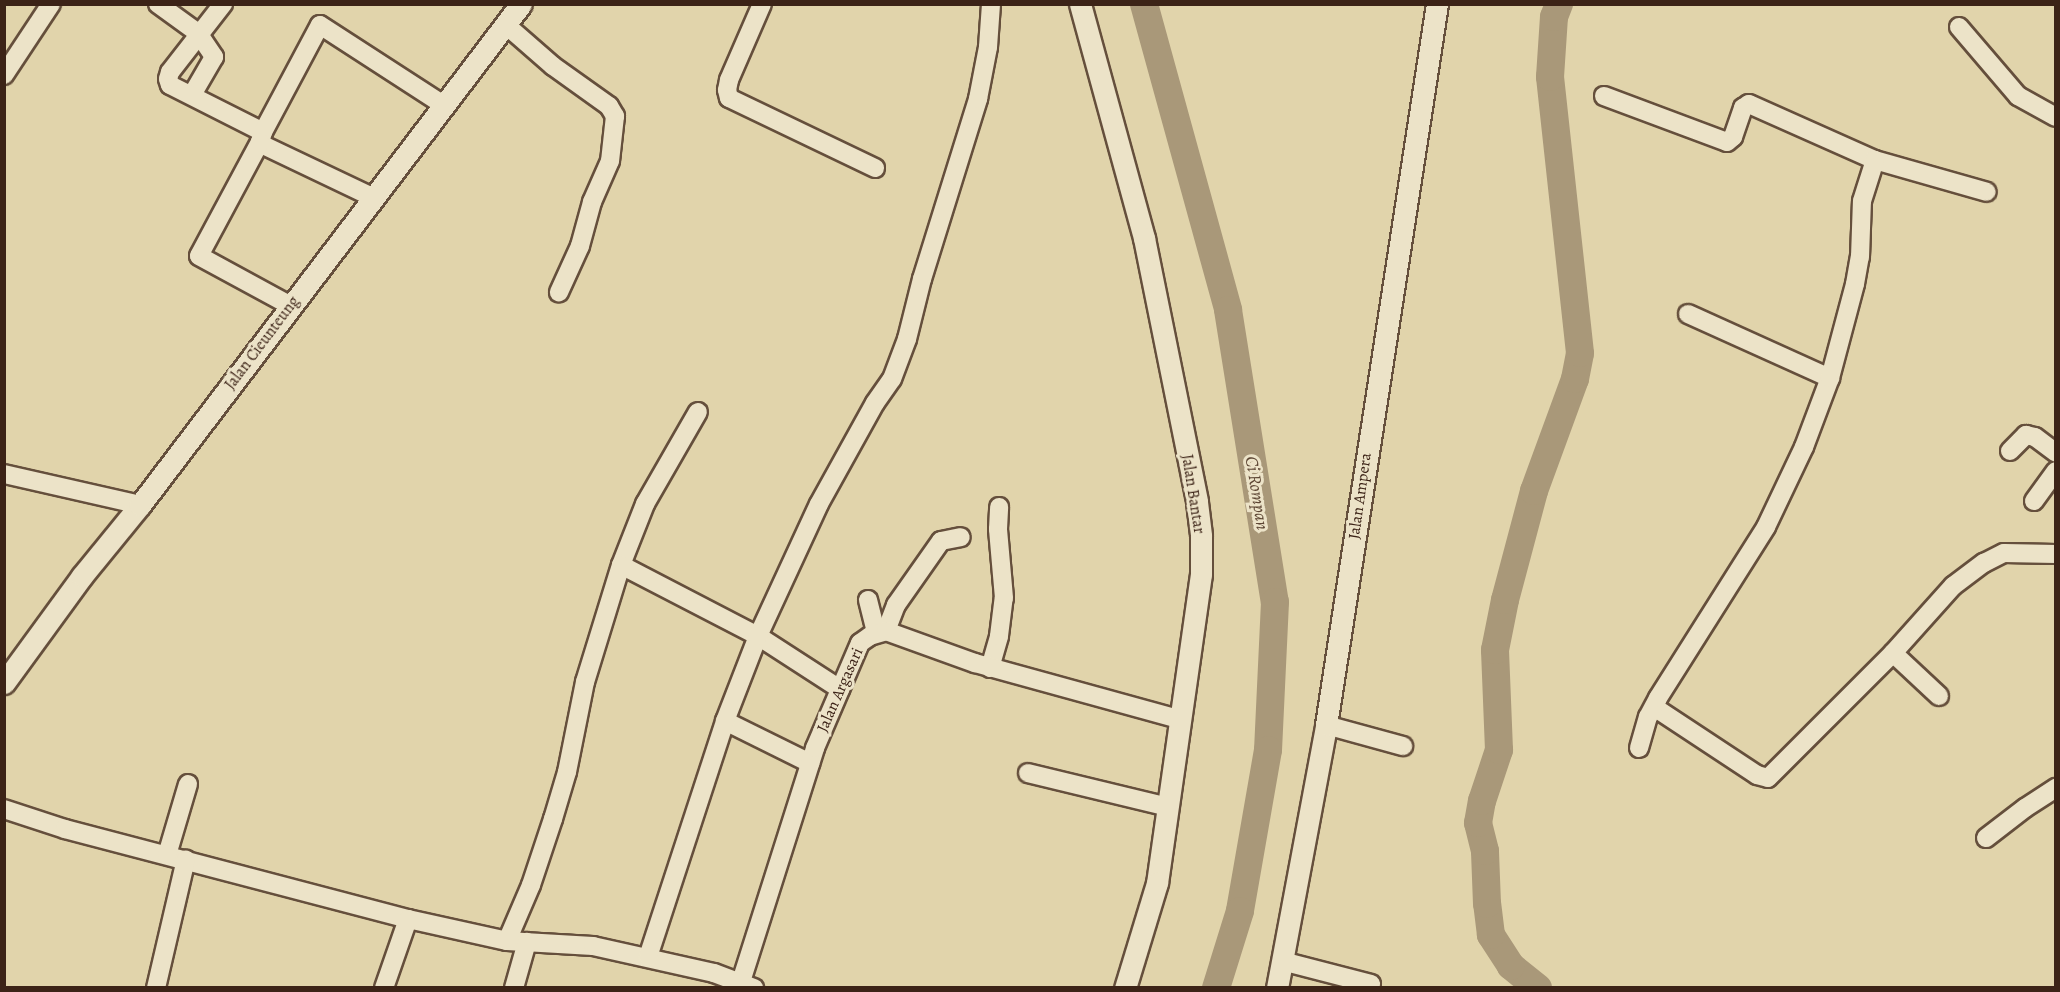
<!DOCTYPE html>
<style>
body{margin:0}
#map{position:relative;width:2060px;height:992px;overflow:hidden;background:#e1d4ab;font-family:Alegreya,serif}
div>[style]{position:absolute}
.river>*{height:28px;margin:-14px;padding:0 14px;transform-origin:14px;border-radius:14px;background:#a99879}
.roads{filter:drop-shadow(2px 0 #654f3c) drop-shadow(-2px 0 #654f3c) drop-shadow(0 2px #654f3c) drop-shadow(0 -2px #654f3c)}
.minor>*{height:18px;margin:-9px;padding:0 9px;transform-origin:9px;border-radius:9px;background:#ece3c8}
.tertiary>*{height:21px;margin:-10.5px;padding:0 10.5px;transform-origin:10.5px;border-radius:10.5px;background:#ece3c8}
span{translate:-50% -50%;white-space:nowrap;text-align:center;line-height:1.15;-webkit-text-stroke:6px #ece3c8;paint-order:stroke}
.street-label{font-size:16px;color:#3c2317}
.water-label{font-size:18px;color:#5d4634;font-style:italic}
.frame{position:absolute;inset:0;border:6px solid #3c2317;pointer-events:none}
</style>
<div id="map">
<div class="river">
<i style="left:1144px;top:4px;width:317px;rotate:74.6deg"></i>
<i style="left:1228px;top:310px;width:296px;rotate:80.9deg"></i>
<i style="left:1275px;top:602px;width:148px;rotate:92.7deg"></i>
<i style="left:1268px;top:750px;width:163px;rotate:99.9deg"></i>
<i style="left:1240px;top:911px;width:81px;rotate:107.3deg"></i>
<i style="left:1538px;top:988px;width:35px;rotate:-141deg"></i>
<i style="left:1511px;top:966px;width:37px;rotate:-123deg"></i>
<i style="left:1491px;top:935px;width:31px;rotate:-97deg"></i>
<i style="left:1487px;top:904px;width:53px;rotate:-92.2deg"></i>
<i style="left:1485px;top:851px;width:29px;rotate:-104deg"></i>
<i style="left:1478px;top:823px;width:22px;rotate:-80deg"></i>
<i style="left:1482px;top:801px;width:54px;rotate:-71.6deg"></i>
<i style="left:1499px;top:750px;width:100px;rotate:-92.3deg"></i>
<i style="left:1495px;top:650px;width:51px;rotate:-78.7deg"></i>
<i style="left:1505px;top:600px;width:113px;rotate:-75.1deg"></i>
<i style="left:1534px;top:491px;width:119px;rotate:-69.9deg"></i>
<i style="left:1575px;top:379px;width:26px;rotate:-79deg"></i>
<i style="left:1580px;top:353px;width:278px;rotate:-96.2deg"></i>
<i style="left:1550px;top:77px;width:60px;rotate:-86.2deg"></i>
<i style="left:1554px;top:17px;width:14px;rotate:-69deg"></i>
</div>
<div class="roads">
<div class="minor">
<i style="left:158px;top:4px;width:49px;rotate:35.9deg"></i>
<i style="left:198px;top:33px;width:29px;rotate:56deg"></i>
<i style="left:214px;top:57px;width:44px;rotate:120.1deg"></i>
<i style="left:223px;top:4px;width:86px;rotate:127.9deg"></i>
<i style="left:170px;top:72px;width:7px;rotate:106deg"></i>
<i style="left:168px;top:79px;width:6px;rotate:72deg"></i>
<i style="left:170px;top:85px;width:104px;rotate:26.8deg"></i>
<i style="left:263px;top:132px;width:10px;rotate:107deg"></i>
<i style="left:260px;top:142px;width:4px;rotate:45deg"></i>
<i style="left:263px;top:145px;width:123px;rotate:25.5deg"></i>
<i style="left:762px;top:4px;width:83px;rotate:113.5deg"></i>
<i style="left:729px;top:80px;width:10px;rotate:101deg"></i>
<i style="left:727px;top:90px;width:8px;rotate:76deg"></i>
<i style="left:729px;top:98px;width:162px;rotate:25.6deg"></i>
<i style="left:506px;top:25px;width:62px;rotate:41.1deg"></i>
<i style="left:553px;top:66px;width:69px;rotate:35.5deg"></i>
<i style="left:609px;top:106px;width:12px;rotate:59deg"></i>
<i style="left:615px;top:116px;width:45px;rotate:96.3deg"></i>
<i style="left:610px;top:161px;width:45px;rotate:113.7deg"></i>
<i style="left:592px;top:202px;width:46px;rotate:105.3deg"></i>
<i style="left:580px;top:246px;width:51px;rotate:114.5deg"></i>
<i style="left:1959px;top:27px;width:91px;rotate:49.5deg"></i>
<i style="left:2018px;top:96px;width:43px;rotate:28.9deg"></i>
<i style="left:4px;top:75px;width:85px;rotate:-56.5deg"></i>
<i style="left:1604px;top:96px;width:131px;rotate:20.5deg"></i>
<i style="left:1727px;top:142px;width:8px;rotate:-40deg"></i>
<i style="left:1733px;top:137px;width:31px;rotate:-71deg"></i>
<i style="left:1743px;top:108px;width:7px;rotate:-34deg"></i>
<i style="left:1749px;top:104px;width:138px;rotate:24deg"></i>
<i style="left:1875px;top:160px;width:116px;rotate:15.9deg"></i>
<i style="left:263px;top:132px;width:121px;rotate:-62deg"></i>
<i style="left:320px;top:25px;width:149px;rotate:32.9deg"></i>
<i style="left:260px;top:142px;width:129px;rotate:118.2deg"></i>
<i style="left:199px;top:256px;width:105px;rotate:28.5deg"></i>
<i style="left:1688px;top:314px;width:156px;rotate:24.3deg"></i>
<i style="left:2010px;top:451px;width:23px;rotate:-45deg"></i>
<i style="left:2026px;top:435px;width:9px;rotate:13deg"></i>
<i style="left:2035px;top:437px;width:26px;rotate:37deg"></i>
<i style="left:4px;top:474px;width:139px;rotate:12.8deg"></i>
<i style="left:2034px;top:501px;width:37px;rotate:-54deg"></i>
<i style="left:621px;top:565px;width:66px;rotate:-68.5deg"></i>
<i style="left:645px;top:504px;width:106px;rotate:-60.1deg"></i>
<i style="left:868px;top:600px;width:33px;rotate:76deg"></i>
<i style="left:886px;top:631px;width:28px;rotate:-69deg"></i>
<i style="left:896px;top:605px;width:78px;rotate:-54.9deg"></i>
<i style="left:941px;top:541px;width:20px;rotate:-11deg"></i>
<i style="left:1893px;top:653px;width:63px;rotate:43.1deg"></i>
<i style="left:990px;top:668px;width:33px;rotate:-74deg"></i>
<i style="left:999px;top:636px;width:38px;rotate:-83deg"></i>
<i style="left:1004px;top:598px;width:69px;rotate:-95deg"></i>
<i style="left:998px;top:529px;width:22px;rotate:-87deg"></i>
<i style="left:1654px;top:707px;width:123px;rotate:33.4deg"></i>
<i style="left:1757px;top:775px;width:11px;rotate:15deg"></i>
<i style="left:1768px;top:778px;width:177px;rotate:-45deg"></i>
<i style="left:1893px;top:653px;width:90px;rotate:-48.2deg"></i>
<i style="left:1953px;top:586px;width:39px;rotate:-37deg"></i>
<i style="left:1984px;top:563px;width:22px;rotate:-27deg"></i>
<i style="left:2004px;top:553px;width:52px;rotate:1.1deg"></i>
<i style="left:725px;top:721px;width:95px;rotate:26.3deg"></i>
<i style="left:1326px;top:725px;width:80px;rotate:15.3deg"></i>
<i style="left:1639px;top:748px;width:32px;rotate:-74deg"></i>
<i style="left:1648px;top:717px;width:21px;rotate:-62deg"></i>
<i style="left:1658px;top:698px;width:202px;rotate:-57.7deg"></i>
<i style="left:1766px;top:527px;width:89px;rotate:-64.6deg"></i>
<i style="left:1804px;top:447px;width:74px;rotate:-69.4deg"></i>
<i style="left:1830px;top:378px;width:97px;rotate:-75.1deg"></i>
<i style="left:1855px;top:284px;width:27px;rotate:-80deg"></i>
<i style="left:1860px;top:257px;width:56px;rotate:-88deg"></i>
<i style="left:1862px;top:201px;width:43px;rotate:-72.4deg"></i>
<i style="left:1028px;top:773px;width:145px;rotate:13.6deg"></i>
<i style="left:4px;top:809px;width:64px;rotate:18.2deg"></i>
<i style="left:65px;top:829px;width:355px;rotate:14.7deg"></i>
<i style="left:408px;top:919px;width:101px;rotate:12.5deg"></i>
<i style="left:507px;top:941px;width:86px;rotate:3.3deg"></i>
<i style="left:593px;top:946px;width:124px;rotate:12.6deg"></i>
<i style="left:714px;top:973px;width:43px;rotate:20.6deg"></i>
<i style="left:1986px;top:838px;width:49px;rotate:-37.6deg"></i>
<i style="left:2025px;top:808px;width:37px;rotate:-33deg"></i>
<i style="left:167px;top:855px;width:74px;rotate:-73.5deg"></i>
<i style="left:507px;top:941px;width:61px;rotate:-66.8deg"></i>
<i style="left:531px;top:885px;width:70px;rotate:-71.6deg"></i>
<i style="left:553px;top:819px;width:49px;rotate:-73.4deg"></i>
<i style="left:567px;top:772px;width:92px;rotate:-78.7deg"></i>
<i style="left:585px;top:682px;width:122px;rotate:-72.9deg"></i>
<i style="left:621px;top:565px;width:154px;rotate:27.4deg"></i>
<i style="left:758px;top:636px;width:98px;rotate:32.9deg"></i>
<i style="left:648px;top:957px;width:248px;rotate:-71.9deg"></i>
<i style="left:725px;top:721px;width:91px;rotate:-68.8deg"></i>
<i style="left:758px;top:636px;width:145px;rotate:-65.2deg"></i>
<i style="left:819px;top:504px;width:115px;rotate:-61deg"></i>
<i style="left:875px;top:403px;width:29px;rotate:-55deg"></i>
<i style="left:892px;top:379px;width:43px;rotate:-69.4deg"></i>
<i style="left:907px;top:339px;width:62px;rotate:-76deg"></i>
<i style="left:922px;top:279px;width:189px;rotate:-72.7deg"></i>
<i style="left:978px;top:99px;width:53px;rotate:-79.1deg"></i>
<i style="left:988px;top:47px;width:43px;rotate:-86deg"></i>
<i style="left:1282px;top:961px;width:92px;rotate:14.5deg"></i>
<i style="left:156px;top:988px;width:132px;rotate:-76.9deg"></i>
<i style="left:384px;top:988px;width:73px;rotate:-70.8deg"></i>
<i style="left:514px;top:988px;width:48px;rotate:-74.2deg"></i>
<i style="left:739px;top:988px;width:252px;rotate:-72.4deg"></i>
<i style="left:815px;top:748px;width:114px;rotate:-66.8deg"></i>
<i style="left:860px;top:643px;width:12px;rotate:-35deg"></i>
<i style="left:870px;top:636px;width:17px;rotate:-17deg"></i>
<i style="left:886px;top:631px;width:95px;rotate:19.8deg"></i>
<i style="left:975px;top:663px;width:211px;rotate:15.4deg"></i>
</div>
<div class="tertiary">
<i style="left:1080px;top:4px;width:243px;rotate:74.7deg"></i>
<i style="left:1144px;top:238px;width:269px;rotate:78.6deg"></i>
<i style="left:1197px;top:502px;width:34px;rotate:83deg"></i>
<i style="left:1201px;top:536px;width:38px;rotate:90deg"></i>
<i style="left:1201px;top:574px;width:312px;rotate:98.1deg"></i>
<i style="left:1157px;top:883px;width:110px;rotate:106.9deg"></i>
<i style="left:4px;top:683px;width:132px;rotate:-53.9deg"></i>
<i style="left:82px;top:576px;width:92px;rotate:-50.8deg"></i>
<i style="left:140px;top:505px;width:629px;rotate:-52.75deg"></i>
<i style="left:1277px;top:988px;width:268px;rotate:-79.4deg"></i>
<i style="left:1326px;top:725px;width:729px;rotate:-81.25deg"></i>
</div>
</div>
<div class="street-label">
<span style="left:262px;top:343px;rotate:-53deg">Jalan Cieunteung</span>
<span style="left:1193px;top:494px;rotate:81deg">Jalan Bantar</span>
<span style="left:1360px;top:496px;rotate:-82deg">Jalan Ampera</span>
<span style="left:840px;top:690px;rotate:-66deg">Jalan Argasari</span>
</div>
<div class="water-label">
<span style="left:1257px;top:493px;rotate:81deg">Ci Rompan</span>
</div>
<div class="frame"></div>
</div>
